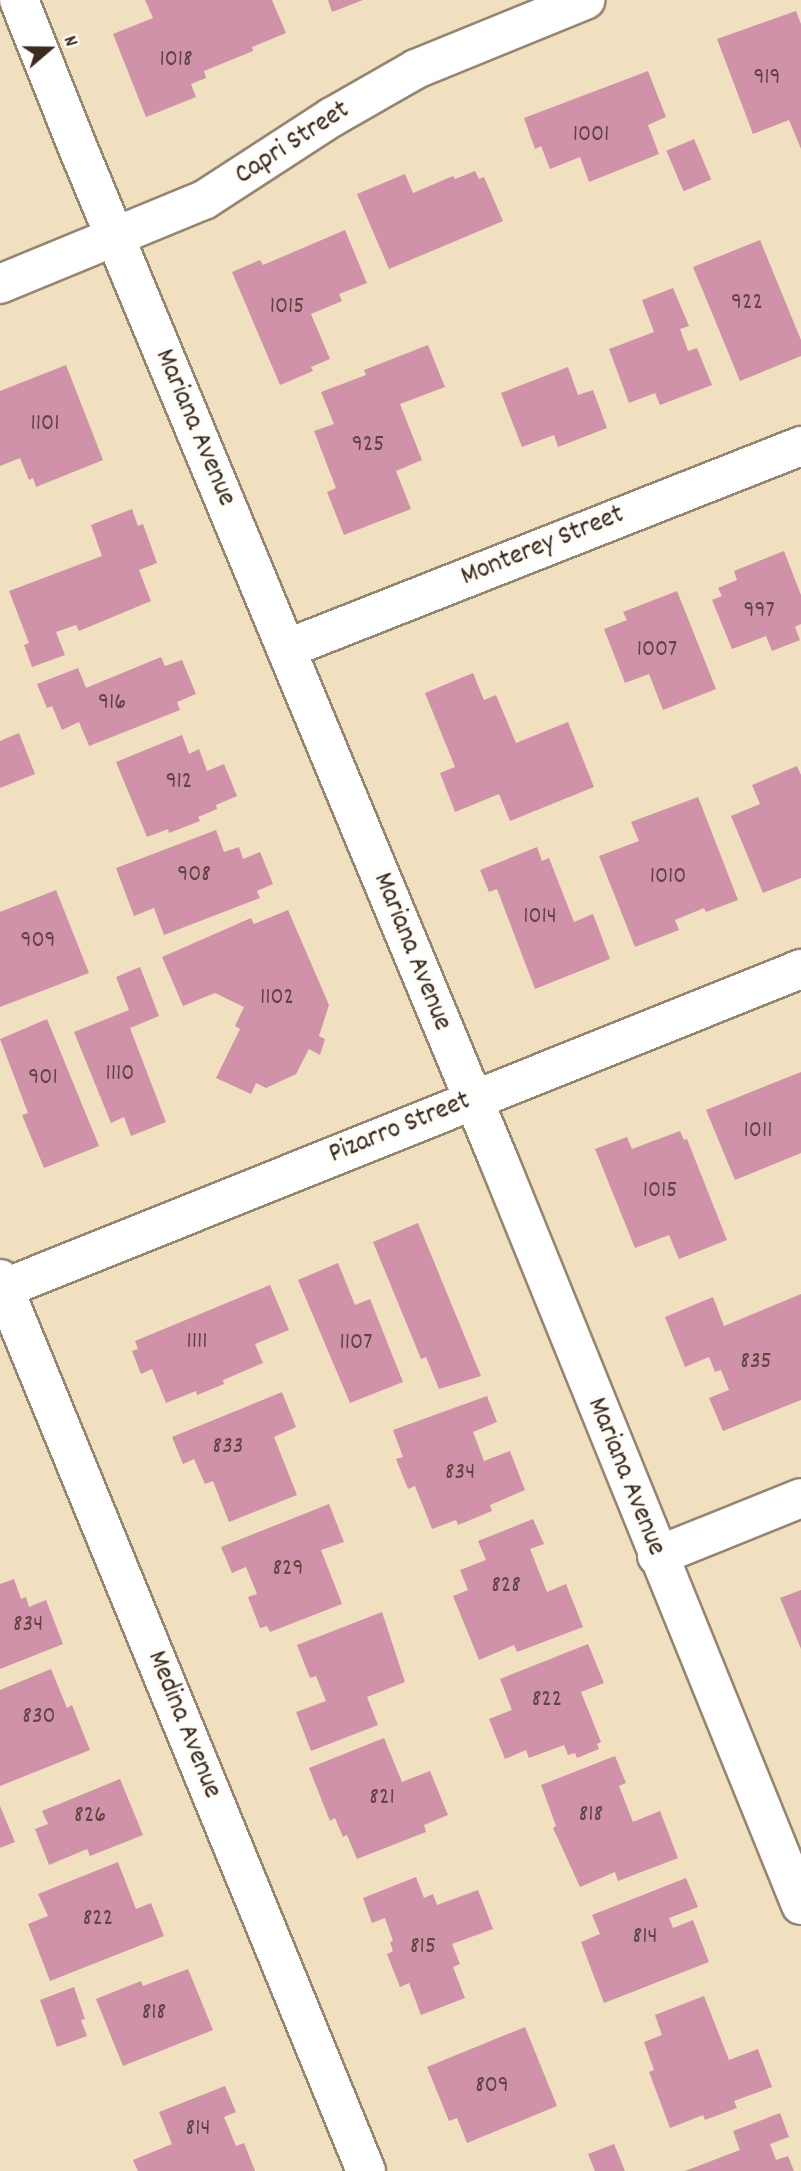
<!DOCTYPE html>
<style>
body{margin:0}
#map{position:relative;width:801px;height:2171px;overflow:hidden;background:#f0e0c0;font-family:Dekko,sans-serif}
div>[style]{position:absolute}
.building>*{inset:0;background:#cf92a8;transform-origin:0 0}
.roads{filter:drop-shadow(2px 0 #96856f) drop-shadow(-2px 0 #96856f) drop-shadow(0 2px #96856f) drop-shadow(0 -2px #96856f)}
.minor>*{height:38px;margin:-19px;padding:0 19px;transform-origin:19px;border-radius:19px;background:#fff}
span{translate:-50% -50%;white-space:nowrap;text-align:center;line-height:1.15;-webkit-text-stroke:7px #fdfcf7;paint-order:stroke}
.number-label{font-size:24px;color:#604440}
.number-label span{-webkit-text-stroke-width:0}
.street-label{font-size:28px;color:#3b2a1e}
.north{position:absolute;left:14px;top:14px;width:70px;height:70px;-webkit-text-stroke:5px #fdfcf7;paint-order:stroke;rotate:70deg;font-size:19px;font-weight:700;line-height:28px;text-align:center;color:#3b2a1e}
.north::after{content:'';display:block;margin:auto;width:24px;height:32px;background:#3b2a1e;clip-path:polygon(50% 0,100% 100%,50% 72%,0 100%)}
</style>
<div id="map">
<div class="building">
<i style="clip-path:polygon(145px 0,272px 0,286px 33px,252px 47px,253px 51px,204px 71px,206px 78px,191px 84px,196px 97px,146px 117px,113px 34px,153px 18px)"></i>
<i style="clip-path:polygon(328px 0,363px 0,332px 12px)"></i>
<i style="clip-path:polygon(796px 11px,801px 24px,801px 149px,789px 120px,753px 134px,717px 39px)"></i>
<i style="clip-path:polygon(648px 71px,666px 117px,648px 125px,659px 154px,589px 182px,580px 157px,550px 169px,541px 146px,535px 149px,524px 118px)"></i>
<i style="left:694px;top:139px;width:44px;height:30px;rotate:67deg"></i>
<i style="clip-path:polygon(475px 171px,479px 179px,484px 177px,503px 221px,389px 269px,357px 194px,405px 174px,413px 193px,453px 176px,455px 179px)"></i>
<i style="clip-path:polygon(345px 230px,367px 283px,339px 294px,342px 301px,311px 314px,330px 359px,311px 367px,313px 371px,280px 385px,232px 272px,260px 260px,263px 265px)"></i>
<i style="clip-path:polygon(760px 240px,801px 340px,801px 356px,740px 381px,693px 267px)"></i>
<i style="clip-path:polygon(673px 288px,689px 326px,680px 329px,688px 351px,697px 348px,712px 385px,660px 405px,655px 393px,629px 403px,609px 349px,654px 332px,642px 300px)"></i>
<i style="clip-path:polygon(428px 345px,445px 387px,400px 404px,422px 460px,396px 471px,411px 509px,344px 535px,327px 492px,336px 488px,314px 431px,334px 424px,321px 392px,366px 375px,364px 370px)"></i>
<i style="clip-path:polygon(66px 365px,103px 460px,36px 487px,33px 478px,29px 480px,20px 458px,0 466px,0 391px)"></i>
<i style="clip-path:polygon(568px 367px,578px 395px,593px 390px,607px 428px,558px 447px,554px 435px,522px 447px,501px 393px)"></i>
<i style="clip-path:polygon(132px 509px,138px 526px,143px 524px,157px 563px,139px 570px,151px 601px,79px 631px,76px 625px,56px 632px,65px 655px,32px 667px,24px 645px,29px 643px,9px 591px,102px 556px,91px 525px)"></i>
<i style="clip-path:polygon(784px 551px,801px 595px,801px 624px,795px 627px,800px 640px,772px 651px,766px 636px,732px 649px,712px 600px,722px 596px,718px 588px,737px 580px,734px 571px)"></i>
<i style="clip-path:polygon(677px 591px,716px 689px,663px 710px,649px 674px,625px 683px,604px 629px,627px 620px,623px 612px)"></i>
<i style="clip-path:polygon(161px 657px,165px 666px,182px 660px,196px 694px,177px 702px,180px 710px,89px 746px,79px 722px,62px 730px,52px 706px,47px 708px,37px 684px,78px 668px,86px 688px)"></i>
<i style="clip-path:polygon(473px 673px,484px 700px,496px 695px,516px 743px,568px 722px,594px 787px,510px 821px,499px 794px,455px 812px,440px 773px,455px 767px,425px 693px)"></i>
<i style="clip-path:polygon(19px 733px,35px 774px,0 788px,0 741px)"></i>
<i style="clip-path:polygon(182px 735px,189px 754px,199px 749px,207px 771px,224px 764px,237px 796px,216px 805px,217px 809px,198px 817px,200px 821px,169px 833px,168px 829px,147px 837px,116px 762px)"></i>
<i style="clip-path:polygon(797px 766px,801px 775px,801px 878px,763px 893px,731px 816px,760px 804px,752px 785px)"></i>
<i style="clip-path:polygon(698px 797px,738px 900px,706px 912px,704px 908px,675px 920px,679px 930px,635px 947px,599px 856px,639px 841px,631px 822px)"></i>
<i style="clip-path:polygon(216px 830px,224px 852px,239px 847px,243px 859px,260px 852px,273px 884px,257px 891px,260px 898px,164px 935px,154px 908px,134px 916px,116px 868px)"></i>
<i style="clip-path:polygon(537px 847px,542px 861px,549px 858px,574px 922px,593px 914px,610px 959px,535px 989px,497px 889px,489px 892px,480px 870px)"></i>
<i style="clip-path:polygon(56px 890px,89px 973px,0 1007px,0 912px)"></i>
<i style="clip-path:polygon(288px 910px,329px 1005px,319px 1036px,325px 1039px,320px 1055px,309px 1049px,296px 1074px,266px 1088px,256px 1083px,251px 1094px,216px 1078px,240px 1029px,235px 1026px,244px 1007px,215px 993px,183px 1006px,162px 957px,251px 918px,254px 924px)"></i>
<i style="clip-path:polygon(140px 967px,159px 1016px,130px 1028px,166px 1122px,131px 1136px,124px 1117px,111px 1123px,74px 1032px,129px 1010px,116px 977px)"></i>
<i style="clip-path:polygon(47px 1019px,99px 1146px,44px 1168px,22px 1115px,28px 1113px,0 1039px)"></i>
<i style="clip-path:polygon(801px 1072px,801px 1153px,735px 1180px,706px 1110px)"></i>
<i style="clip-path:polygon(680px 1131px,684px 1140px,687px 1139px,727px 1240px,679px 1259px,669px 1235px,635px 1248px,595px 1149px,627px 1137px,632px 1149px)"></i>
<i style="clip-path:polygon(418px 1223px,481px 1376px,439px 1389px,426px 1357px,421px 1359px,373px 1242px)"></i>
<i style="clip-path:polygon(338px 1263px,355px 1305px,370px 1299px,403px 1382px,350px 1403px,298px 1280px)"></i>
<i style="clip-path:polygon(270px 1285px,289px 1330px,255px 1344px,263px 1363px,223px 1380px,224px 1384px,197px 1395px,196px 1391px,166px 1403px,152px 1369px,141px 1374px,132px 1351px,138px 1349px,135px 1341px)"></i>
<i style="clip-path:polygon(801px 1294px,801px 1400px,723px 1431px,709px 1398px,729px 1390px,721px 1370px,715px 1372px,709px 1357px,685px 1367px,665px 1317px,713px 1297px,724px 1326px)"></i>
<i style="clip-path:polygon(282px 1392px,296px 1427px,274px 1437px,297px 1495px,229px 1522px,213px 1481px,205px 1484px,194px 1459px,183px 1464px,172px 1437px)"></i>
<i style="clip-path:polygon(487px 1396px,497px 1422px,473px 1432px,484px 1461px,510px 1451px,525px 1490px,490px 1505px,492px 1511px,458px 1525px,456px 1520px,432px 1529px,415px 1486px,408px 1489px,396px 1459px,403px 1457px,393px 1430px)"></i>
<i style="clip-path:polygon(329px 1504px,344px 1542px,321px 1550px,342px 1604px,270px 1632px,267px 1626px,260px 1628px,248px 1597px,257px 1594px,246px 1567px,232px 1573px,221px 1547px)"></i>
<i style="clip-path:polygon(533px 1519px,544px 1544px,530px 1549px,547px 1592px,566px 1584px,583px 1627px,517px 1652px,514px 1645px,479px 1660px,453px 1596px,468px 1590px,460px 1570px,486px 1560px,478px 1541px)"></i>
<i style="clip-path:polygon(14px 1579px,21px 1599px,26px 1597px,29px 1607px,46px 1600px,63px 1644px,0 1669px,0 1584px)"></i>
<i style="clip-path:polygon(801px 1590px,801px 1649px,780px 1598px)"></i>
<i style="clip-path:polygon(382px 1612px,405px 1682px,367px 1697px,378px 1725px,311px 1751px,296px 1712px,326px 1701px,316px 1676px,310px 1678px,297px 1645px)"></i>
<i style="clip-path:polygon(588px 1644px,604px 1683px,581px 1692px,601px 1742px,597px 1744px,599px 1749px,577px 1758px,575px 1753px,568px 1755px,564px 1745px,529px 1758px,526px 1750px,505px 1759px,489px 1719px,512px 1710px,500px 1679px)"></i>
<i style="clip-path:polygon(51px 1669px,67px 1708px,72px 1705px,90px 1750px,0 1786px,0 1690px)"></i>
<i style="clip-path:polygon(384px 1738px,402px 1782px,430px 1771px,448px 1815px,424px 1825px,426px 1832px,357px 1859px,347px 1835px,343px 1837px,335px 1818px,330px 1821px,309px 1768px)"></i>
<i style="clip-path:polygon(615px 1756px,626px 1783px,619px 1786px,633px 1822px,660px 1811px,678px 1858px,618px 1881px,615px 1872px,580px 1887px,553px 1828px,556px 1826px,541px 1785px)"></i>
<i style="clip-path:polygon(120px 1779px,143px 1835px,90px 1856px,87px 1849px,49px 1865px,35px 1829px,48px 1824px,42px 1811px)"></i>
<i style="clip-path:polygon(0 1806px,15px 1842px,0 1848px)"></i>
<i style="clip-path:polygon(118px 1862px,136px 1909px,151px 1903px,164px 1936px,50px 1981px,28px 1924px,48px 1916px,38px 1894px)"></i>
<i style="clip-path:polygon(416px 1877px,424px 1898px,433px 1894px,437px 1905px,478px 1890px,493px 1929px,452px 1944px,460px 1964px,453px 1967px,465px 1998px,421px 2015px,409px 1983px,400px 1987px,387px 1954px,393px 1951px,390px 1942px,393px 1941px,385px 1918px,372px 1923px,363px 1898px)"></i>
<i style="clip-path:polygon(686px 1878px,698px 1907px,669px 1918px,673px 1928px,693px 1920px,709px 1962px,604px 2003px,581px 1942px,600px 1934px,592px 1915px)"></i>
<i style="clip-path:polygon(188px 1969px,213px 2030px,123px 2066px,96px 1999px,141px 1981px,143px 1986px)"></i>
<i style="clip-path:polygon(74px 1987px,85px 2019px,81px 2020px,87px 2036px,57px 2047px,40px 2000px)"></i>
<i style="clip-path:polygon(704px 1996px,729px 2060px,758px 2049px,772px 2087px,734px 2101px,737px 2108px,705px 2120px,703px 2115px,670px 2128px,649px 2072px,654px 2070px,644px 2042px,662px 2035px,655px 2015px)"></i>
<i style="clip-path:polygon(525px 2027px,557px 2106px,467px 2143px,457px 2118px,449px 2121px,427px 2067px)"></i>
<i style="clip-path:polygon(225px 2086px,236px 2112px,224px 2117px,236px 2146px,244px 2143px,255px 2171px,138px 2171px,133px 2160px,172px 2144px,159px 2112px)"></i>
<i style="clip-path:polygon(780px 2113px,789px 2137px,770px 2144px,776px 2160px,788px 2156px,794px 2171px,685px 2171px,740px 2150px,733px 2131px)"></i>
<i style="clip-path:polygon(614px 2144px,625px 2171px,595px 2171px,588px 2154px)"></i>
</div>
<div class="roads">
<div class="minor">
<i style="left:19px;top:0;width:165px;rotate:68.3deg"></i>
<i style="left:80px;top:153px;width:1092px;rotate:67.43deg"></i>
<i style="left:499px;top:1161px;width:803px;rotate:67.91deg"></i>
<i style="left:0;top:284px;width:221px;rotate:-22.4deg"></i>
<i style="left:204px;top:200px;width:153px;rotate:-33deg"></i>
<i style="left:332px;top:117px;width:97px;rotate:-29.7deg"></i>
<i style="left:416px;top:69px;width:183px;rotate:-22.2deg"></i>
<i style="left:286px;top:649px;width:554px;rotate:-21.51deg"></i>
<i style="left:0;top:1279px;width:964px;rotate:67.69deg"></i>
<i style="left:0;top:1290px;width:863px;rotate:-21.84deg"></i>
<i style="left:657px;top:1556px;width:155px;rotate:-21.9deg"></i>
</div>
</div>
<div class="number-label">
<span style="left:176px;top:61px">1018</span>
<span style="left:767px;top:79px">919</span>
<span style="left:591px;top:136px">1001</span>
<span style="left:747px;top:304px">922</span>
<span style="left:287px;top:308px">1015</span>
<span style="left:45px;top:425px">1101</span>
<span style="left:368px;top:446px">925</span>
<span style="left:759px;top:612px">997</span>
<span style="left:657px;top:651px">1007</span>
<span style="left:112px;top:704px">916</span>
<span style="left:179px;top:783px">912</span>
<span style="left:194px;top:876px">908</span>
<span style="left:668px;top:878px">1010</span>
<span style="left:540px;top:918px">1014</span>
<span style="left:38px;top:942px">909</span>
<span style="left:277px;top:999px">1102</span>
<span style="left:120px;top:1075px">1110</span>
<span style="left:43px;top:1079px">901</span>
<span style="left:758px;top:1132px">1011</span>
<span style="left:660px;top:1192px">1015</span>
<span style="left:197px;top:1343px">1111</span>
<span style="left:356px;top:1344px">1107</span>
<span style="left:756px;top:1363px">835</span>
<span style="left:228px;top:1448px">833</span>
<span style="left:460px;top:1474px">834</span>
<span style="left:288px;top:1570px">829</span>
<span style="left:506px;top:1587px">828</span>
<span style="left:28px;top:1626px">834</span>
<span style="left:547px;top:1701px">822</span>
<span style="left:39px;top:1718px">830</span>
<span style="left:382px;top:1799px">821</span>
<span style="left:591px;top:1816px">818</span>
<span style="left:90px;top:1817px">826</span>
<span style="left:98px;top:1920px">822</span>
<span style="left:645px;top:1938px">814</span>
<span style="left:423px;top:1948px">815</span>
<span style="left:154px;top:2014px">818</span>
<span style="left:492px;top:2087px">809</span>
<span style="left:198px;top:2130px">814</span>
</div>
<div class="street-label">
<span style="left:293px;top:144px;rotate:-33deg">Capri Street</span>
<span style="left:194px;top:428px;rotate:67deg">Mariana Avenue</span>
<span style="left:543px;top:547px;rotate:-22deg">Monterey Street</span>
<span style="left:411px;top:952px;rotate:68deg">Mariana Avenue</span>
<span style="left:400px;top:1129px;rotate:-22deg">Pizarro Street</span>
<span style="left:625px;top:1477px;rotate:68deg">Mariana Avenue</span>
<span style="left:183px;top:1725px;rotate:68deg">Medina Avenue</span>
</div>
<div class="north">N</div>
</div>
